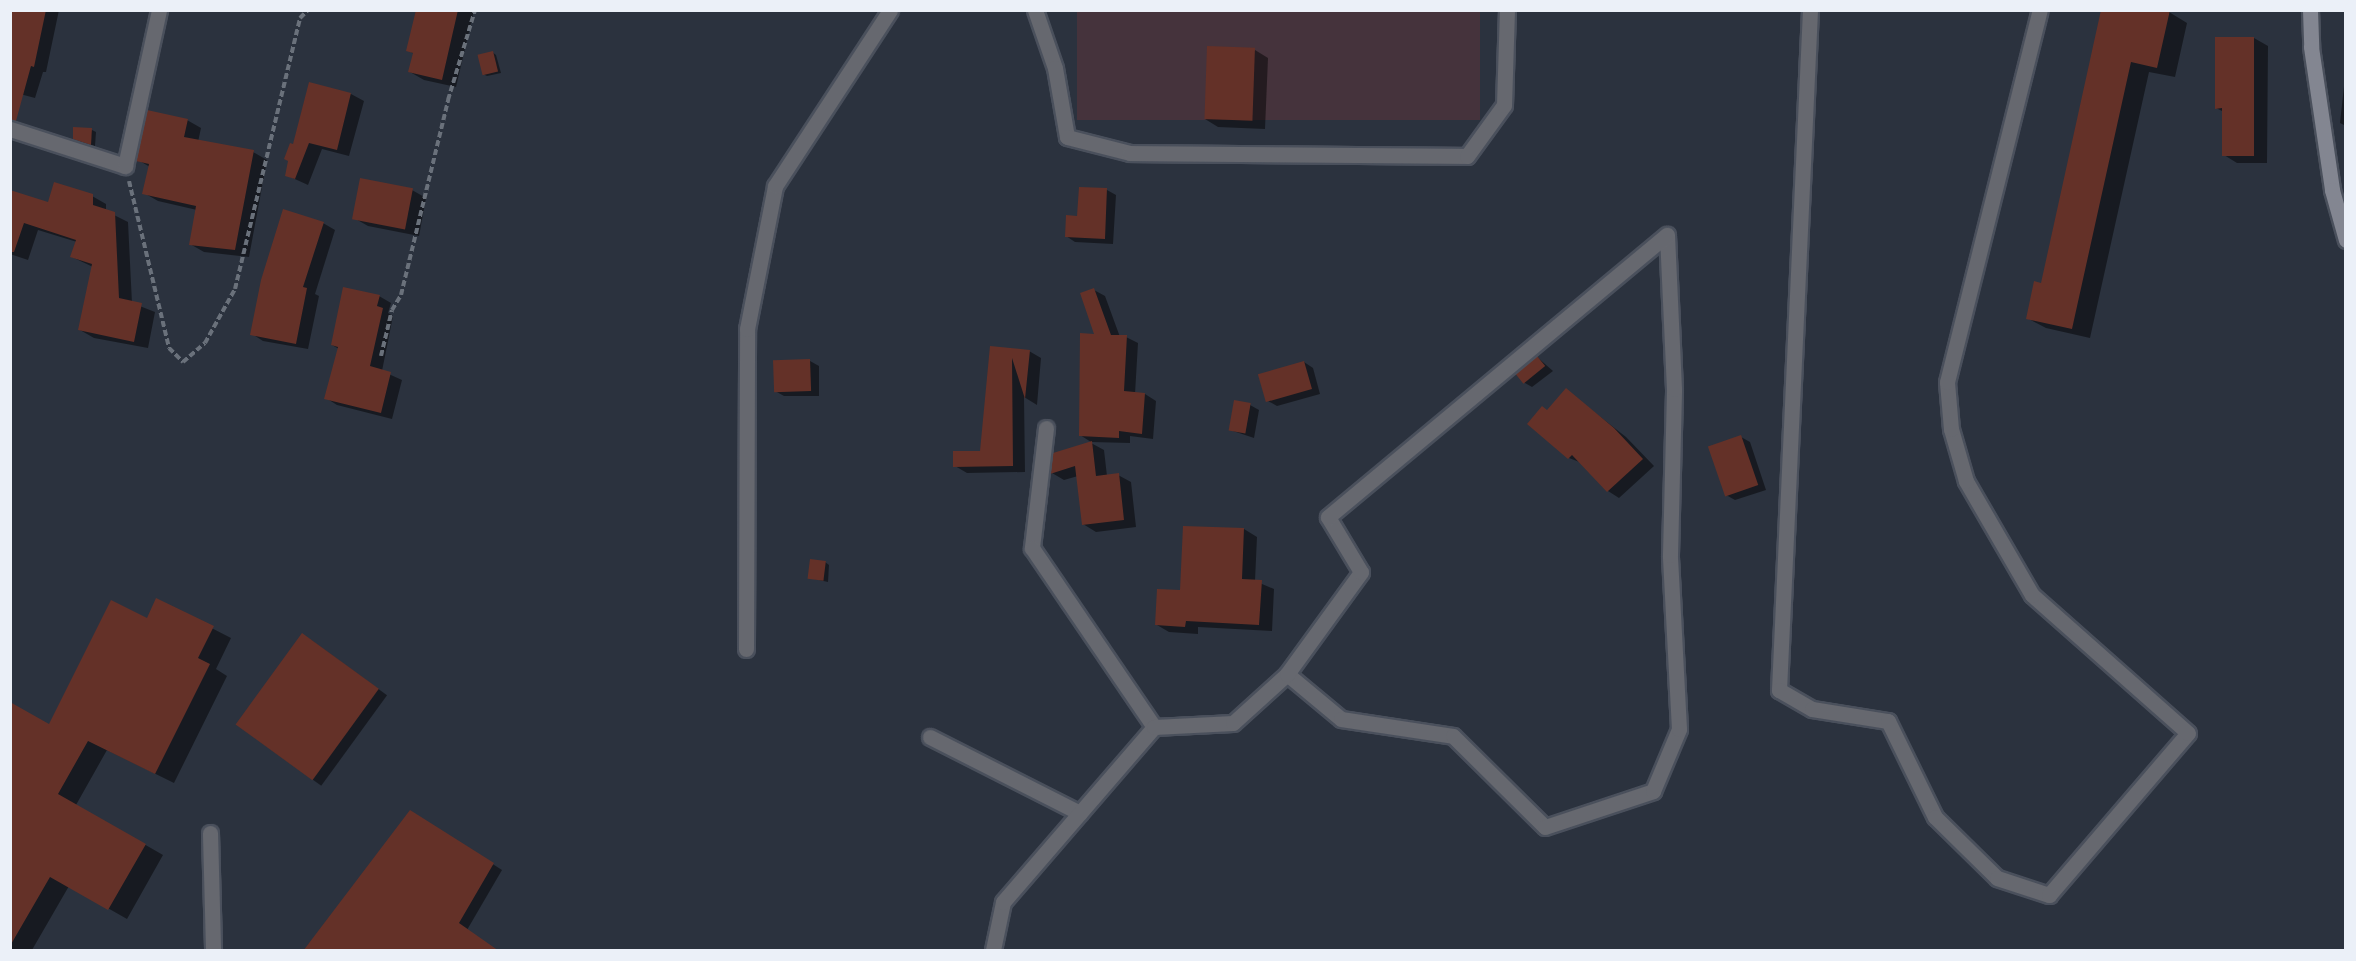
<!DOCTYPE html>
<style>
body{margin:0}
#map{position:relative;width:2356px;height:961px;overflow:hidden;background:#2b323e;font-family:Karla,sans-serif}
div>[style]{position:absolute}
.education>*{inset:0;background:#45333c;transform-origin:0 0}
.shadow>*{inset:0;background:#0007;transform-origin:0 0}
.building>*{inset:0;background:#643128;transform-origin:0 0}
.path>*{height:4px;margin-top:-2px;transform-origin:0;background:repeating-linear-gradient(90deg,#6a717b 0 6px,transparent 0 9px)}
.roads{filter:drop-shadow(2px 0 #4a505c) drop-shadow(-2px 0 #4a505c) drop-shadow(0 2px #4a505c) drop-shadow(0 -2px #4a505c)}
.street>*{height:15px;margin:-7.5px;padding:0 7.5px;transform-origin:7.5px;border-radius:7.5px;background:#66686f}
.secondary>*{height:15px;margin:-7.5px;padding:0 7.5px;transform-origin:7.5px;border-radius:7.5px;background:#838691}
span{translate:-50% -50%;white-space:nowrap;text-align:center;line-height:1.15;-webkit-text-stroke:5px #161a1f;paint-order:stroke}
.frame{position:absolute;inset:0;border:12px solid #ebf0f8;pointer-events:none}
</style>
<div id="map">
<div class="education">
<i style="left:1077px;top:11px;width:403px;height:109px"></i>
</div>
<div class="shadow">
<i style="clip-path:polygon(10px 10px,59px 10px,46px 72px,43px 72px,35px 98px,20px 94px)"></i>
<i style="clip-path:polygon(447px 10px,474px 10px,456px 87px,424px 80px,410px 72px,414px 54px,408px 50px)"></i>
<i style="clip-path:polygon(2103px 10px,2169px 12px,2187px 23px,2175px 77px,2149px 72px,2090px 338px,2046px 328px,2027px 318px,2042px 285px)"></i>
<i style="clip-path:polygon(2217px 38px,2254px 38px,2268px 46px,2267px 163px,2237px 163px,2224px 155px,2224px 112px,2216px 108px)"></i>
<i style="clip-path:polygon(1255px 50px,1268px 58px,1265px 129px,1218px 127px,1205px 119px)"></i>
<i style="clip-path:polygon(492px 52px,496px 55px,501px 73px,487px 76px,483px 74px)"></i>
<i style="clip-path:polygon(2345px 77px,2346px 77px,2346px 126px,2340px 123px)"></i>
<i style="clip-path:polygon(310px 83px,351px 94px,364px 101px,349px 156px,322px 149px,308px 185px,286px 175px)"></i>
<i style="clip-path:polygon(187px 120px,201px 128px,198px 142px,253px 152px,267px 160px,249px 257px,204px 252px,190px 244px,197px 210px,158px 201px,144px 193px,150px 167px,138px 160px)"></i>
<i style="clip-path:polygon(92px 130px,96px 132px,95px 146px,78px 141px)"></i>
<i style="clip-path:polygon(1080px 188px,1107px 190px,1116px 195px,1113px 244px,1075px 242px,1066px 236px,1079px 217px)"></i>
<i style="clip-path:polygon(412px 190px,426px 198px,419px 236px,368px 226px,354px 218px)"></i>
<i style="clip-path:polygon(10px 192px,49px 204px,92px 196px,106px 204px,106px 211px,128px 222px,132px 303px,155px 312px,148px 348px,94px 338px,80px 330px,93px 267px,72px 257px,77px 242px,38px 230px,28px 260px,10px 254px)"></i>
<i style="clip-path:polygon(323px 223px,335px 230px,315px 294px,319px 296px,308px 349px,263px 341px,252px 334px)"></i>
<i style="clip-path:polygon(1094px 290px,1105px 296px,1120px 337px,1126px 337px,1138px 343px,1135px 394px,1145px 394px,1156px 401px,1153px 439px,1130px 436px,1130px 443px,1091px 442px,1080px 435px,1096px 336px)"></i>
<i style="clip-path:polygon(379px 296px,391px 303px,388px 313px,393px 316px,382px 371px,402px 380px,392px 419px,337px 405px,326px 398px,339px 349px,332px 345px)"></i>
<i style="clip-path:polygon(991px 348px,1029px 351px,1041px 358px,1037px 405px,1024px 397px,1025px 472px,967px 473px,955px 466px,981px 453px)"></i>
<i style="clip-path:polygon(1537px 357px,1553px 371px,1532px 387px,1523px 382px)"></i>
<i style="clip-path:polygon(810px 361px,819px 366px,819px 396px,784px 396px,775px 391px)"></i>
<i style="clip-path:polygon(1304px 362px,1313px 368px,1320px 394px,1277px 406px,1268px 401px)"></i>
<i style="clip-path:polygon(1566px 390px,1626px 437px,1654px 466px,1619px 498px,1608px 491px,1582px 463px,1569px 458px,1548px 411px)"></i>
<i style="clip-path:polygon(1250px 405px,1259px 410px,1254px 438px,1230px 430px)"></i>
<i style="clip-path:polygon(1741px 437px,1750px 442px,1766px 490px,1735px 500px,1726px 495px)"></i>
<i style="clip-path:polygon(1091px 443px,1104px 450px,1107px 476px,1118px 475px,1131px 482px,1136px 527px,1096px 532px,1083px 524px,1078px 476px,1064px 480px,1052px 473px)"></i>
<i style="clip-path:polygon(1244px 529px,1257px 537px,1255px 581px,1274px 589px,1272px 631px,1198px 627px,1198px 634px,1169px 632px,1157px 625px,1182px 592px)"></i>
<i style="clip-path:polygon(825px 562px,829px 565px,828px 582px,810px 578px)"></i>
<i style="clip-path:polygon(157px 600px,231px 638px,216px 669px,227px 676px,174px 783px,107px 750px,76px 805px,163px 855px,127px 919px,69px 886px,32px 950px,10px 950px,10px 703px,50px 726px,147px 620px)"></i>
<i style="left:311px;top:640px;width:94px;height:112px;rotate:36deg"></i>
<i style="clip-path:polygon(419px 817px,502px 870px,467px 930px,304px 950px)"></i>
</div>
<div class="building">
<i style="clip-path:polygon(10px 10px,46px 10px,34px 67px,31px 66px,16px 121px,10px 120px)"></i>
<i style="clip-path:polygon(416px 10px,458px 10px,442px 80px,408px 72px,413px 53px,406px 51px)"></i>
<i style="clip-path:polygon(2101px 10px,2170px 10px,2157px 68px,2131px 62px,2072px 329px,2026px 319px,2034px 281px,2041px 283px)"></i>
<i style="clip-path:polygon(2215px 37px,2254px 37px,2254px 156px,2222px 156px,2222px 108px,2215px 109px)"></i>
<i style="left:1207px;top:46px;width:48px;height:73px;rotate:2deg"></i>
<i style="left:493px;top:51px;width:21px;height:16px;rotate:76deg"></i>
<i style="clip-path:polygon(309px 82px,351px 93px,337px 150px,309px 143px,295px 179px,285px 176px,288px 161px,284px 159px,290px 143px,293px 144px)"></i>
<i style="clip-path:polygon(147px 110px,188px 119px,184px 137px,254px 150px,235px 250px,189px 245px,196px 206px,142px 194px,149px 164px,136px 161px)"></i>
<i style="clip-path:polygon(73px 127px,92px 128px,91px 145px,73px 139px)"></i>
<i style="left:360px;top:178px;width:54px;height:42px;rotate:11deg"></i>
<i style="clip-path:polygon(54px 182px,93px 194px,93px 205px,115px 212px,119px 298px,142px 303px,134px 342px,78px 330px,92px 264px,70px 257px,76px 240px,24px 223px,14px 252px,10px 252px,10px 190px,48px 202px)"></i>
<i style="clip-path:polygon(1079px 187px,1107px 188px,1105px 239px,1065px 237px,1066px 215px,1077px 216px)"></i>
<i style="clip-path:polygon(283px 209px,324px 222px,303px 287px,307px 288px,296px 344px,250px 335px,261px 280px)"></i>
<i style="clip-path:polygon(343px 287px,380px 295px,377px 306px,383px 308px,370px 366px,391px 372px,381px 413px,324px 399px,338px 347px,331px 345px)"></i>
<i style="clip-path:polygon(1094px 288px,1111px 335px,1127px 335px,1124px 391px,1145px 393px,1142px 434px,1119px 431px,1119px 438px,1079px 436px,1080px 333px,1094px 334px,1080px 293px)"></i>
<i style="clip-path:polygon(990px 346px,1030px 350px,1025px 399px,1012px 358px,1013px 466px,953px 467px,953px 451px,980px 451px)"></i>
<i style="left:1537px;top:356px;width:13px;height:28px;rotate:51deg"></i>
<i style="left:810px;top:359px;width:32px;height:37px;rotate:88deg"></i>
<i style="left:1304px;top:361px;width:29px;height:48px;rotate:74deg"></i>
<i style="clip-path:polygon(1566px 388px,1614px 428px,1643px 459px,1607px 492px,1572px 455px,1568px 459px,1527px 424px,1542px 406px,1547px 410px)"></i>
<i style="left:1234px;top:400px;width:17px;height:31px;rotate:10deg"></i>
<i style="left:1741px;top:435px;width:53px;height:35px;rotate:71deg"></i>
<i style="clip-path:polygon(1092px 441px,1096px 476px,1119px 473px,1124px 520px,1082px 525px,1075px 466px,1050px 474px,1053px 453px)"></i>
<i style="clip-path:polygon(1183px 526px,1244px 528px,1242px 579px,1262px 580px,1259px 625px,1186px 621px,1185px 627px,1155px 625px,1157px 589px,1180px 590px)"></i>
<i style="left:810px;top:559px;width:16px;height:20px;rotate:7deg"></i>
<i style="clip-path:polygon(156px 598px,214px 626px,198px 658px,210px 664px,155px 774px,88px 741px,58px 794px,146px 844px,108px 910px,50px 877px,10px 946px,10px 702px,49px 724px,111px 600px,147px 618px)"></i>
<i style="left:302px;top:633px;width:95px;height:113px;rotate:36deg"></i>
<i style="clip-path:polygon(410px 810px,494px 863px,459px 923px,499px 951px,303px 951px)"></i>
</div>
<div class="path">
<i style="left:129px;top:181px;width:172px;rotate:76.5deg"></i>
<i style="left:169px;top:348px;width:20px;rotate:45deg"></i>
<i style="left:183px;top:362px;width:29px;rotate:-41deg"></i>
<i style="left:205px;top:343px;width:62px;rotate:-60.9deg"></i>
<i style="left:235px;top:289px;width:279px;rotate:-76.5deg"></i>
<i style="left:300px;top:18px;width:11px;rotate:-45deg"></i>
<i style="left:381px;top:356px;width:47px;rotate:-76.6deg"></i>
<i style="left:392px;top:310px;width:17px;rotate:-59deg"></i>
<i style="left:401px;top:295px;width:201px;rotate:-76.4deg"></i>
<i style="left:448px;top:100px;width:94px;rotate:-73.3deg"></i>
</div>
<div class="roads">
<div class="street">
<i style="left:1035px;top:10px;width:61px;rotate:71deg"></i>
<i style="left:1055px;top:68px;width:70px;rotate:80.1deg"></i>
<i style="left:1067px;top:137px;width:65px;rotate:14.3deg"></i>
<i style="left:1130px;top:153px;width:337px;rotate:0.5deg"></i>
<i style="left:1467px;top:156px;width:63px;rotate:-54deg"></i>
<i style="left:1504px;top:105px;width:95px;rotate:-88.2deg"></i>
<i style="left:1810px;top:10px;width:681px;rotate:92.61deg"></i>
<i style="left:1779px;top:690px;width:38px;rotate:30deg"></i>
<i style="left:1812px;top:709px;width:77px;rotate:9deg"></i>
<i style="left:1888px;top:721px;width:107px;rotate:63.9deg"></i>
<i style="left:1935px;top:817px;width:87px;rotate:44.5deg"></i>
<i style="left:1997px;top:878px;width:55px;rotate:18.1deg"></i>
<i style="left:2049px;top:895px;width:213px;rotate:-49.4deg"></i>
<i style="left:2188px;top:733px;width:208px;rotate:-138.5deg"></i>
<i style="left:2032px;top:595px;width:132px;rotate:-120.1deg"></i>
<i style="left:1966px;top:481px;width:54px;rotate:-106.1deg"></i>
<i style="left:1951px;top:429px;width:47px;rotate:-94.9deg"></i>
<i style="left:1947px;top:382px;width:383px;rotate:-76deg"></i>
<i style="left:10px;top:129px;width:121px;rotate:17.8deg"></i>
<i style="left:125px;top:166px;width:160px;rotate:-77.7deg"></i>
<i style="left:1046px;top:428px;width:121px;rotate:96.7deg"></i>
<i style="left:1032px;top:548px;width:217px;rotate:55.7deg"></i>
<i style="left:746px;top:649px;width:320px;rotate:-89.8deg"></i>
<i style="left:747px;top:329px;width:146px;rotate:-78.9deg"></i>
<i style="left:775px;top:186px;width:210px;rotate:-56.8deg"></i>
<i style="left:1287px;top:674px;width:70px;rotate:39.8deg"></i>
<i style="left:1341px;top:719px;width:113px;rotate:8.6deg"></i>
<i style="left:1453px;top:736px;width:129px;rotate:44.7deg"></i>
<i style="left:1545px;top:827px;width:114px;rotate:-18.4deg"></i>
<i style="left:1653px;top:791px;width:67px;rotate:-67.2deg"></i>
<i style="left:1679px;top:729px;width:174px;rotate:-93deg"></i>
<i style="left:1670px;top:555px;width:166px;rotate:-88.6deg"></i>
<i style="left:1674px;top:389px;width:154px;rotate:-92.6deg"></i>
<i style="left:930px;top:737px;width:168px;rotate:26.9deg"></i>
<i style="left:210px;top:833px;width:117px;rotate:88.5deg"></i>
<i style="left:993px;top:950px;width:49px;rotate:-78.2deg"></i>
<i style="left:1003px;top:902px;width:231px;rotate:-49.2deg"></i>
<i style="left:1154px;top:727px;width:79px;rotate:-2.9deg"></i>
<i style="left:1233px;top:723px;width:73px;rotate:-42.2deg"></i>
<i style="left:1287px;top:674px;width:126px;rotate:-54deg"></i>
<i style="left:1361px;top:572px;width:64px;rotate:-121deg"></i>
<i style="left:1328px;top:517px;width:441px;rotate:-39.8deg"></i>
</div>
<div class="secondary">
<i style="left:2310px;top:10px;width:37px;rotate:88deg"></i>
<i style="left:2311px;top:47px;width:145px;rotate:81.6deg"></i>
<i style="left:2332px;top:190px;width:52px;rotate:74.4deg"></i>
</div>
</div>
<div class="frame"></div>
</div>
